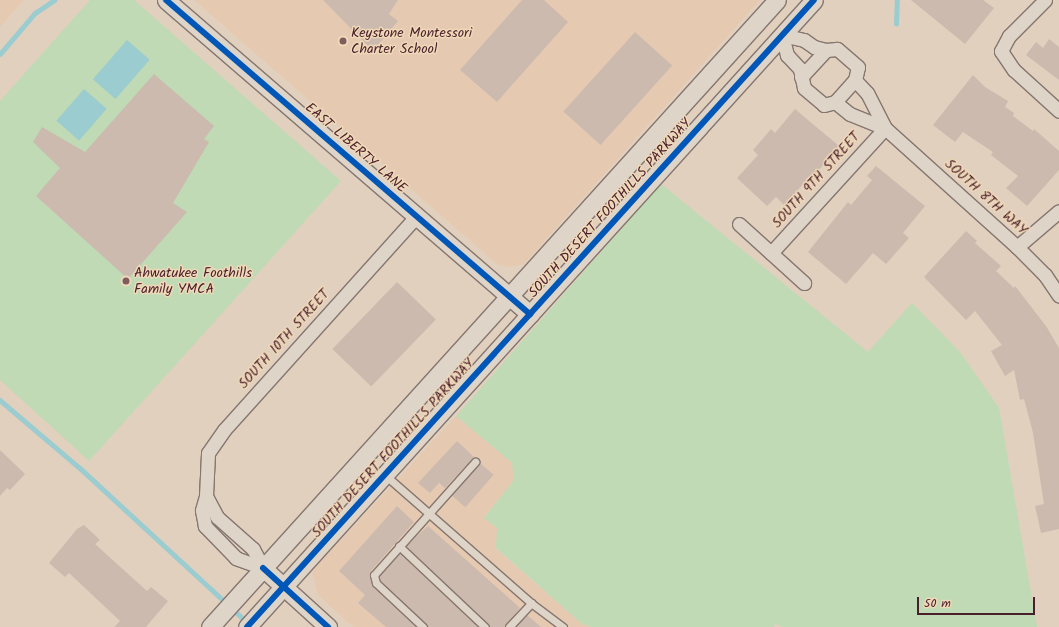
<!DOCTYPE html>
<style>
body{margin:0}
#map{position:relative;width:1059px;height:627px;overflow:hidden;background:#e1d0be;font-family:Kalam,sans-serif}
div>[style]{position:absolute}
.built>*{inset:0;background:#e5cab1}
.green>*{inset:0;background:#bfdab4}
.water>*{inset:0;background:#9accd0;transform-origin:0 0}
.stream>*{height:4.5px;margin:-2.25px;padding:0 2.25px;transform-origin:2.25px;border-radius:2.25px;background:#9accd0}
.building>*{inset:0;background:#ccbaae;transform-origin:0 0}
.roads{filter:drop-shadow(1px 0 #867670) drop-shadow(-1px 0 #867670) drop-shadow(0 1px #867670) drop-shadow(0 -1px #867670)}
.service>*{height:7px;margin:-3.5px;padding:0 3.5px;transform-origin:3.5px;border-radius:3.5px;background:#ded5c8}
.minor>*{height:13px;margin:-6.5px;padding:0 6.5px;transform-origin:6.5px;border-radius:6.5px;background:#ded5c8}
.tertiary>*{height:17px;margin:-8.5px;padding:0 8.5px;transform-origin:8.5px;border-radius:8.5px;background:#ded5c8}
.cycleway>*{height:6px;margin:-3px;padding:0 3px;transform-origin:3px;border-radius:3px;background:#0057b8}
.dots>*{width:11px;height:11px;translate:-50% -50%;box-sizing:border-box;border:2px solid #f0d9b8;border-radius:50%}
span{translate:-50% -50%;white-space:nowrap;text-align:center;line-height:1.15;-webkit-text-stroke:3px #f0d9b8;paint-order:stroke}
.poi-label{font-size:14px;color:#4a1f2b}
.left{translate:0 -50%;text-align:left}
.street-label{font-size:14px;color:#4a1f2b}
.scale{position:absolute;left:917px;top:597px;width:118px;height:18px;box-sizing:border-box;border:2px solid #4a1f2b;border-top:0;padding-left:5px;font-size:12px;line-height:14px;white-space:nowrap;color:#4a1f2b;-webkit-text-stroke:3px #f0d9b8;paint-order:stroke}
</style>
<div id="map">
<div class="built">
<i style="clip-path:polygon(0 0,24px 0,0 27px)"></i>
<i style="clip-path:polygon(194px 0,760px 0,524px 264px,510px 267px,497px 264px)"></i>
<i style="clip-path:polygon(456px 416px,512px 463px,514px 480px,484px 517px,497px 528px,496px 549px,582px 624px,592px 627px,353px 627px,318px 595px,312px 571px)"></i>
</div>
<div class="green">
<i style="clip-path:polygon(90px 0,134px 0,341px 181px,89px 461px,0 380px,0 101px)"></i>
<i style="clip-path:polygon(661px 184px,868px 352px,912px 303px,960px 352px,999px 408px,1037px 627px,782px 627px,775px 624px,774px 627px,592px 627px,582px 624px,496px 548px,497px 528px,484px 518px,514px 480px,512px 463px,456px 416px)"></i>
</div>
<div class="water">
<i style="left:127px;top:40px;width:30px;height:52px;rotate:41deg"></i>
<i style="left:84px;top:89px;width:30px;height:42px;rotate:41deg"></i>
</div>
<div class="stream">
<i style="left:896px;top:24px;width:24px;rotate:-88deg"></i>
<i style="left:0;top:54px;width:54px;rotate:-49.5deg"></i>
<i style="left:35px;top:13px;width:23px;rotate:-34deg"></i>
<i style="left:0;top:400px;width:105px;rotate:40.4deg"></i>
<i style="left:80px;top:468px;width:227px;rotate:42.7deg"></i>
</div>
<div class="building">
<i style="clip-path:polygon(323px 0,398px 0,389px 14px,398px 21px,373px 51px)"></i>
<i style="clip-path:polygon(522px 0,544px 0,568px 22px,497px 102px,460px 70px)"></i>
<i style="clip-path:polygon(911px 0,983px 0,994px 8px,965px 44px)"></i>
<i style="left:635px;top:32px;width:50px;height:107px;rotate:42deg"></i>
<i style="clip-path:polygon(1049px 39px,1059px 47px,1059px 80px,1026px 55px,1036px 42px,1043px 48px)"></i>
<i style="clip-path:polygon(154px 74px,214px 126px,204px 139px,209px 142px,173px 203px,187px 212px,128px 279px,36px 196px,60px 168px,33px 142px,42px 127px,85px 152px)"></i>
<i style="clip-path:polygon(973px 75px,985px 87px,1008px 101px,1005px 107px,1014px 113px,1013px 116px,1033px 131px,1034px 129px,1059px 151px,1059px 170px,1027px 206px,1006px 188px,1018px 176px,991px 155px,993px 152px,963px 132px,955px 142px,933px 125px)"></i>
<i style="clip-path:polygon(795px 109px,839px 146px,808px 183px,806px 181px,784px 205px,776px 197px,767px 206px,737px 178px,758px 155px,753px 150px,771px 129px,775px 133px)"></i>
<i style="clip-path:polygon(876px 166px,925px 206px,903px 233px,909px 238px,886px 264px,873px 253px,846px 284px,808px 252px,848px 202px,851px 205px,872px 180px,867px 176px)"></i>
<i style="clip-path:polygon(966px 231px,977px 241px,975px 243px,1001px 266px,996px 271px,1014px 288px,1015px 286px,1046px 326px,1059px 348px,1059px 529px,1041px 533px,1035px 506px,1044px 504px,1033px 433px,1024px 399px,1020px 400px,1014px 370px,1005px 376px,991px 351px,1002px 345px,975px 311px,966px 320px,924px 277px)"></i>
<i style="left:397px;top:282px;width:54px;height:93px;rotate:44deg"></i>
<i style="clip-path:polygon(457px 441px,474px 457px,445px 488px,439px 483px,430px 493px,418px 483px)"></i>
<i style="clip-path:polygon(0 450px,25px 474px,10px 490px,7px 488px,0 496px)"></i>
<i style="left:480px;top:463px;width:18px;height:43px;rotate:41deg"></i>
<i style="clip-path:polygon(397px 506px,414px 522px,370px 572px,369px 576px,373px 587px,416px 627px,386px 627px,358px 603px,365px 595px,339px 571px)"></i>
<i style="clip-path:polygon(84px 525px,100px 540px,95px 544px,147px 591px,151px 587px,168px 601px,146px 627px,114px 627px,120px 621px,69px 573px,65px 577px,49px 563px,77px 529px)"></i>
<i style="clip-path:polygon(428px 526px,520px 608px,504px 627px,490px 627px,406px 546px)"></i>
<i style="clip-path:polygon(400px 554px,478px 627px,428px 627px,380px 580px,379px 576px)"></i>
<i style="clip-path:polygon(527px 615px,541px 627px,516px 627px)"></i>
</div>
<div class="roads">
<div class="service">
<i style="left:385px;top:475px;width:194px;rotate:41.2deg"></i>
<i style="left:531px;top:603px;width:40px;rotate:37deg"></i>
<i style="left:399px;top:546px;width:118px;rotate:43.3deg"></i>
<i style="left:423px;top:627px;width:64px;rotate:-136.9deg"></i>
<i style="left:376px;top:583px;width:8px;rotate:-104deg"></i>
<i style="left:374px;top:575px;width:152px;rotate:-48.2deg"></i>
<i style="left:509px;top:627px;width:33px;rotate:-47deg"></i>
</div>
<div class="minor">
<i style="left:1045px;top:0;width:51px;rotate:135deg"></i>
<i style="left:1009px;top:36px;width:17px;rotate:118deg"></i>
<i style="left:1001px;top:51px;width:23px;rotate:56deg"></i>
<i style="left:1014px;top:70px;width:61px;rotate:42.3deg"></i>
<i style="left:801px;top:77px;width:37px;rotate:-47deg"></i>
<i style="left:835px;top:102px;width:30px;rotate:-48deg"></i>
<i style="left:885px;top:128px;width:39px;rotate:-117deg"></i>
<i style="left:867px;top:93px;width:18px;rotate:-133deg"></i>
<i style="left:855px;top:80px;width:13px;rotate:-77deg"></i>
<i style="left:858px;top:67px;width:28px;rotate:-139deg"></i>
<i style="left:837px;top:49px;width:11px;rotate:175deg"></i>
<i style="left:826px;top:50px;width:12px;rotate:-166deg"></i>
<i style="left:814px;top:47px;width:12px;rotate:-145deg"></i>
<i style="left:804px;top:40px;width:23px;rotate:-167deg"></i>
<i style="left:782px;top:35px;width:21px;rotate:76deg"></i>
<i style="left:787px;top:55px;width:19px;rotate:47deg"></i>
<i style="left:800px;top:69px;width:19px;rotate:78deg"></i>
<i style="left:804px;top:88px;width:26px;rotate:40deg"></i>
<i style="left:824px;top:105px;width:11px;rotate:-15deg"></i>
<i style="left:835px;top:102px;width:19px;rotate:39deg"></i>
<i style="left:850px;top:114px;width:38px;rotate:22deg"></i>
<i style="left:885px;top:128px;width:178px;rotate:42deg"></i>
<i style="left:1017px;top:247px;width:40px;rotate:45deg"></i>
<i style="left:1045px;top:275px;width:25px;rotate:56deg"></i>
<i style="left:739px;top:224px;width:88px;rotate:42.2deg"></i>
<i style="left:1017px;top:247px;width:55px;rotate:-40.6deg"></i>
<i style="left:771px;top:253px;width:169px;rotate:-47.6deg"></i>
<i style="left:206px;top:496px;width:24px;rotate:62deg"></i>
<i style="left:217px;top:517px;width:48px;rotate:41.6deg"></i>
<i style="left:253px;top:549px;width:21px;rotate:62deg"></i>
<i style="left:263px;top:568px;width:29px;rotate:-160deg"></i>
<i style="left:236px;top:558px;width:45px;rotate:-134.1deg"></i>
<i style="left:205px;top:526px;width:16px;rotate:-101deg"></i>
<i style="left:202px;top:510px;width:15px;rotate:-74deg"></i>
<i style="left:206px;top:496px;width:43px;rotate:-87.3deg"></i>
<i style="left:208px;top:453px;width:28px;rotate:-55deg"></i>
<i style="left:224px;top:430px;width:287px;rotate:-48deg"></i>
</div>
<div class="tertiary">
<i style="left:166px;top:0;width:481px;rotate:40.8deg"></i>
<i style="left:263px;top:568px;width:88px;rotate:42.2deg"></i>
<i style="left:210px;top:627px;width:845px;rotate:-47.88deg"></i>
<i style="left:247px;top:627px;width:845px;rotate:-47.88deg"></i>
</div>
</div>
<div class="cycleway">
<i style="left:166px;top:0;width:481px;rotate:40.8deg"></i>
<i style="left:263px;top:568px;width:88px;rotate:42.2deg"></i>
<i style="left:247px;top:627px;width:845px;rotate:-47.88deg"></i>
</div>
<div class="dots">
<i style="left:343px;top:41px;background:#7f5d5e"></i>
<i style="left:126px;top:281px;background:#7f5d5e"></i>
</div>
<div class="poi-label">
<span class="left" style="left:351px;top:41px">Keystone Montessori<br>Charter School</span>
<span class="left" style="left:134px;top:281px">Ahwatukee Foothills<br>Family YMCA</span>
</div>
<div class="street-label">
<span style="left:356px;top:148px;rotate:41deg">EAST LIBERTY LANE</span>
<span style="left:816px;top:180px;rotate:-48deg">SOUTH 9TH STREET</span>
<span style="left:986px;top:197px;rotate:42deg">SOUTH 8TH WAY</span>
<span style="left:610px;top:208px;rotate:-48deg">SOUTH DESERT FOOTHILLS PARKWAY</span>
<span style="left:284px;top:339px;rotate:-48deg">SOUTH 10TH STREET</span>
<span style="left:393px;top:448px;rotate:-48deg">SOUTH DESERT FOOTHILLS PARKWAY</span>
</div>
<div class="scale">50 m</div>
</div>
